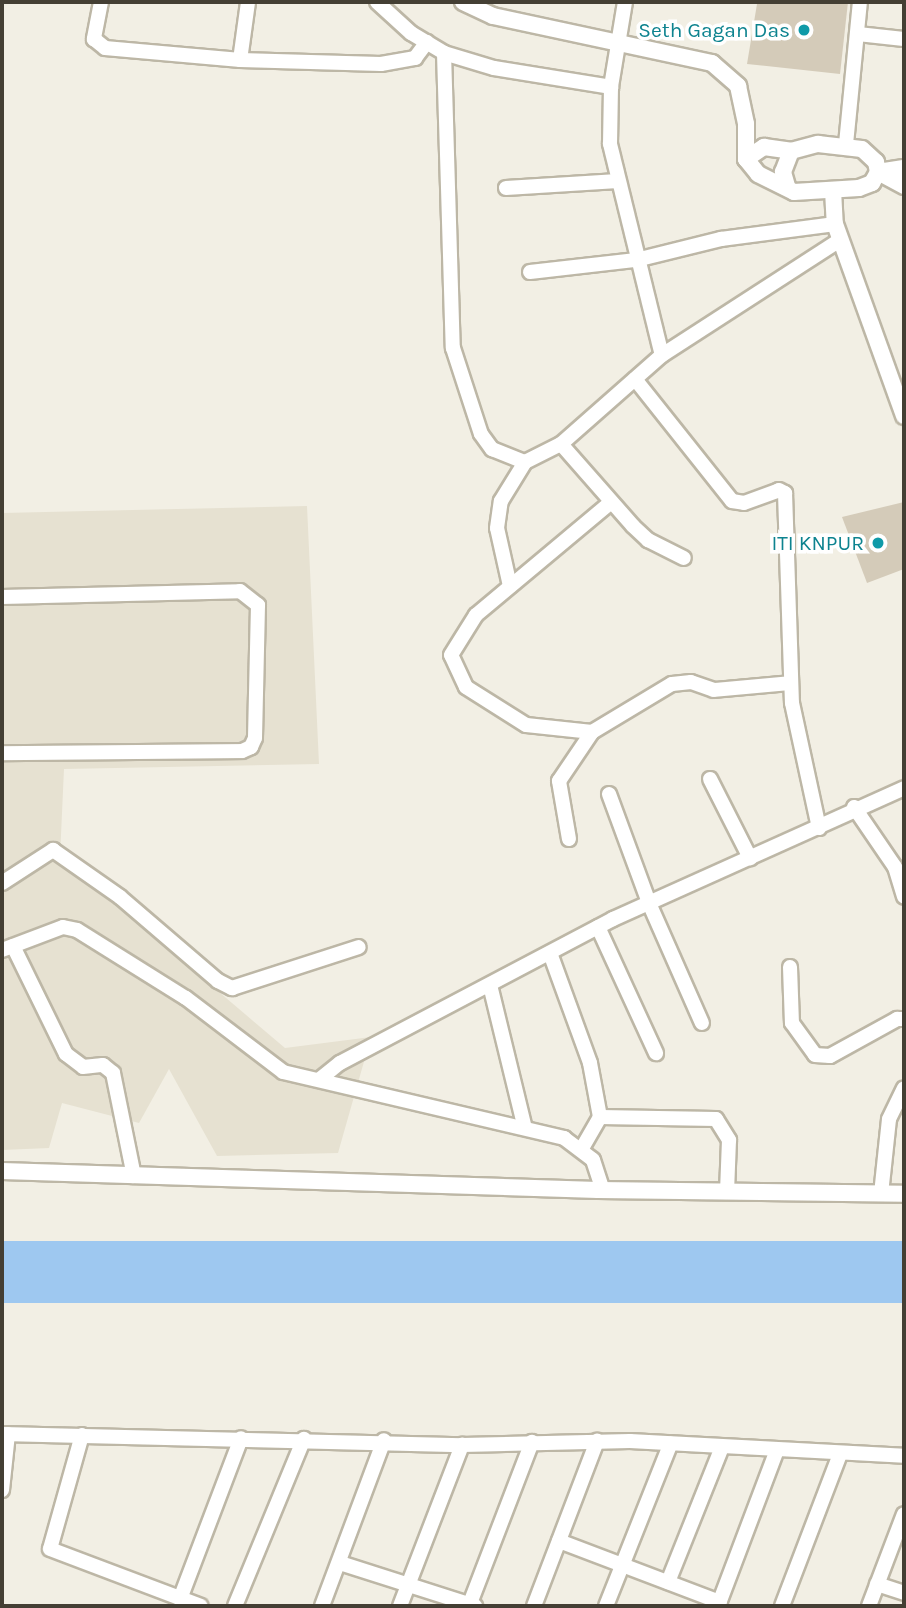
<!DOCTYPE html>
<style>
body{margin:0}
#map{position:relative;width:906px;height:1608px;overflow:hidden;background:#f2efe4;font-family:Karla,sans-serif}
div>[style]{position:absolute}
.residential>*{inset:0;background:#e6e1d1}
.water>*{inset:0;background:#9ec8f0;transform-origin:0 0}
.building>*{inset:0;background:#d4cbb9}
.roads{filter:drop-shadow(2px 0 #bdb7a6) drop-shadow(-2px 0 #bdb7a6) drop-shadow(0 2px #bdb7a6) drop-shadow(0 -2px #bdb7a6)}
.minor>*{height:14px;margin:-7px;padding:0 7px;transform-origin:7px;border-radius:7px;background:#fff}
.tertiary>*{height:16px;margin:-8px;padding:0 8px;transform-origin:8px;border-radius:8px;background:#fff}
.dots>*{width:19px;height:19px;translate:-50% -50%;box-sizing:border-box;border:4px solid #fff;border-radius:50%}
span{translate:-50% -50%;white-space:nowrap;text-align:center;line-height:1.15;-webkit-text-stroke:7px #fff;paint-order:stroke}
.culture-label{font-size:21px;color:#0d838f}
.right{translate:-100% -50%;text-align:right}
.frame{position:absolute;inset:0;border:4px solid #443f34;pointer-events:none}
</style>
<div id="map">
<div class="residential">
<i style="clip-path:polygon(307px 506px,319px 764px,64px 769px,60px 857px,285px 1048px,371px 1037px,338px 1153px,217px 1156px,169px 1069px,139px 1123px,62px 1103px,49px 1148px,2px 1150px,2px 513px)"></i>
</div>
<div class="water">
<i style="left:2px;top:1241px;width:902px;height:62px"></i>
</div>
<div class="building">
<i style="clip-path:polygon(767px 2px,848px 2px,840px 74px,747px 64px,757px 4px)"></i>
<i style="clip-path:polygon(904px 502px,904px 569px,867px 583px,842px 517px)"></i>
</div>
<div class="roads">
<div class="minor">
<i style="left:101px;top:2px;width:38px;rotate:101deg"></i>
<i style="left:94px;top:39px;width:14px;rotate:39deg"></i>
<i style="left:105px;top:48px;width:136px;rotate:5.1deg"></i>
<i style="left:240px;top:60px;width:141px;rotate:1.6deg"></i>
<i style="left:381px;top:64px;width:35px;rotate:-10deg"></i>
<i style="left:415px;top:58px;width:20px;rotate:-53deg"></i>
<i style="left:377px;top:2px;width:46px;rotate:42.4deg"></i>
<i style="left:411px;top:33px;width:39px;rotate:31deg"></i>
<i style="left:444px;top:53px;width:52px;rotate:16.7deg"></i>
<i style="left:494px;top:68px;width:119px;rotate:9.2deg"></i>
<i style="left:625px;top:2px;width:86px;rotate:99.4deg"></i>
<i style="left:611px;top:87px;width:57px;rotate:91deg"></i>
<i style="left:610px;top:144px;width:217px;rotate:76.2deg"></i>
<i style="left:858px;top:34px;width:46px;rotate:6.2deg"></i>
<i style="left:444px;top:53px;width:295px;rotate:88.3deg"></i>
<i style="left:453px;top:348px;width:90px;rotate:72deg"></i>
<i style="left:481px;top:434px;width:19px;rotate:54deg"></i>
<i style="left:492px;top:449px;width:35px;rotate:22deg"></i>
<i style="left:240px;top:60px;width:59px;rotate:-82.1deg"></i>
<i style="left:846px;top:144px;width:143px;rotate:-84.4deg"></i>
<i style="left:506px;top:188px;width:112px;rotate:-3.6deg"></i>
<i style="left:530px;top:272px;width:107px;rotate:-6.5deg"></i>
<i style="left:636px;top:260px;width:88px;rotate:-13.9deg"></i>
<i style="left:721px;top:239px;width:115px;rotate:-7.5deg"></i>
<i style="left:635px;top:379px;width:156px;rotate:51.5deg"></i>
<i style="left:732px;top:501px;width:12px;rotate:9deg"></i>
<i style="left:744px;top:503px;width:37px;rotate:-20deg"></i>
<i style="left:779px;top:490px;width:7px;rotate:27deg"></i>
<i style="left:785px;top:493px;width:210px;rotate:88.1deg"></i>
<i style="left:792px;top:703px;width:128px;rotate:77.8deg"></i>
<i style="left:561px;top:444px;width:109px;rotate:48.7deg"></i>
<i style="left:633px;top:526px;width:21px;rotate:43deg"></i>
<i style="left:648px;top:540px;width:40px;rotate:26.6deg"></i>
<i style="left:510px;top:586px;width:59px;rotate:-102.6deg"></i>
<i style="left:497px;top:528px;width:27px;rotate:-82deg"></i>
<i style="left:501px;top:501px;width:46px;rotate:-58.4deg"></i>
<i style="left:525px;top:462px;width:40px;rotate:-26.6deg"></i>
<i style="left:561px;top:444px;width:135px;rotate:-41.4deg"></i>
<i style="left:662px;top:355px;width:212px;rotate:-32.9deg"></i>
<i style="left:2px;top:597px;width:238px;rotate:-1.4deg"></i>
<i style="left:240px;top:591px;width:23px;rotate:38deg"></i>
<i style="left:258px;top:605px;width:133px;rotate:91.3deg"></i>
<i style="left:255px;top:738px;width:10px;rotate:114deg"></i>
<i style="left:251px;top:747px;width:10px;rotate:156deg"></i>
<i style="left:242px;top:751px;width:240px;rotate:179.5deg"></i>
<i style="left:592px;top:732px;width:66px;rotate:-173.9deg"></i>
<i style="left:526px;top:725px;width:71px;rotate:-147.7deg"></i>
<i style="left:466px;top:687px;width:35px;rotate:-115deg"></i>
<i style="left:451px;top:655px;width:47px;rotate:-58deg"></i>
<i style="left:476px;top:615px;width:176px;rotate:-39.9deg"></i>
<i style="left:710px;top:779px;width:89px;rotate:63.1deg"></i>
<i style="left:609px;top:794px;width:116px;rotate:69.8deg"></i>
<i style="left:649px;top:903px;width:131px;rotate:66.2deg"></i>
<i style="left:854px;top:807px;width:73px;rotate:55.7deg"></i>
<i style="left:895px;top:867px;width:31px;rotate:73deg"></i>
<i style="left:569px;top:839px;width:59px;rotate:-99.8deg"></i>
<i style="left:559px;top:781px;width:59px;rotate:-56deg"></i>
<i style="left:592px;top:732px;width:93px;rotate:-31deg"></i>
<i style="left:672px;top:684px;width:19px;rotate:-6deg"></i>
<i style="left:691px;top:682px;width:24px;rotate:19deg"></i>
<i style="left:714px;top:690px;width:77px;rotate:-5.2deg"></i>
<i style="left:2px;top:883px;width:61px;rotate:-32.9deg"></i>
<i style="left:53px;top:850px;width:82px;rotate:35deg"></i>
<i style="left:120px;top:897px;width:129px;rotate:40.6deg"></i>
<i style="left:218px;top:981px;width:16px;rotate:27deg"></i>
<i style="left:232px;top:988px;width:133px;rotate:-17.9deg"></i>
<i style="left:598px;top:927px;width:139px;rotate:65.3deg"></i>
<i style="left:13px;top:946px;width:120px;rotate:63.9deg"></i>
<i style="left:66px;top:1054px;width:21px;rotate:37deg"></i>
<i style="left:83px;top:1067px;width:20px;rotate:-6deg"></i>
<i style="left:103px;top:1065px;width:13px;rotate:39deg"></i>
<i style="left:113px;top:1073px;width:105px;rotate:78.5deg"></i>
<i style="left:2px;top:950px;width:65px;rotate:-20.7deg"></i>
<i style="left:63px;top:927px;width:14px;rotate:12deg"></i>
<i style="left:77px;top:930px;width:128px;rotate:32deg"></i>
<i style="left:186px;top:998px;width:122px;rotate:37.3deg"></i>
<i style="left:283px;top:1072px;width:289px;rotate:13.2deg"></i>
<i style="left:564px;top:1138px;width:36px;rotate:37deg"></i>
<i style="left:593px;top:1160px;width:32px;rotate:72deg"></i>
<i style="left:550px;top:953px;width:117px;rotate:70deg"></i>
<i style="left:590px;top:1063px;width:55px;rotate:79.5deg"></i>
<i style="left:600px;top:1117px;width:36px;rotate:120deg"></i>
<i style="left:790px;top:967px;width:56px;rotate:88deg"></i>
<i style="left:792px;top:1023px;width:39px;rotate:54deg"></i>
<i style="left:815px;top:1055px;width:15px;rotate:4deg"></i>
<i style="left:830px;top:1056px;width:77px;rotate:-28.9deg"></i>
<i style="left:897px;top:1019px;width:7px"></i>
<i style="left:490px;top:985px;width:144px;rotate:76.3deg"></i>
<i style="left:320px;top:1079px;width:26px;rotate:-39deg"></i>
<i style="left:340px;top:1063px;width:309px;rotate:-27.8deg"></i>
<i style="left:613px;top:919px;width:319px;rotate:-24.2deg"></i>
<i style="left:600px;top:1117px;width:116px;rotate:1deg"></i>
<i style="left:716px;top:1119px;width:25px;rotate:58deg"></i>
<i style="left:729px;top:1140px;width:52px;rotate:92.2deg"></i>
<i style="left:881px;top:1194px;width:75px;rotate:-83.9deg"></i>
<i style="left:889px;top:1119px;width:34px;rotate:-64deg"></i>
<i style="left:2px;top:1434px;width:460px;rotate:1.4deg"></i>
<i style="left:462px;top:1445px;width:168px;rotate:-1.4deg"></i>
<i style="left:630px;top:1441px;width:274px;rotate:3.1deg"></i>
<i style="left:82px;top:1435px;width:118px;rotate:105.7deg"></i>
<i style="left:50px;top:1549px;width:161px;rotate:20.7deg"></i>
<i style="left:2px;top:1490px;width:56px;rotate:-83.9deg"></i>
<i style="left:559px;top:1541px;width:172px;rotate:20.8deg"></i>
<i style="left:340px;top:1563px;width:142px;rotate:17.7deg"></i>
<i style="left:668px;top:1582px;width:145px;rotate:-68.2deg"></i>
<i style="left:877px;top:1584px;width:28px;rotate:18deg"></i>
<i style="left:180px;top:1599px;width:172px;rotate:-69.2deg"></i>
<i style="left:235px;top:1606px;width:181px;rotate:-67.6deg"></i>
<i style="left:322px;top:1606px;width:177px;rotate:-69.5deg"></i>
<i style="left:400px;top:1606px;width:173px;rotate:-68.9deg"></i>
<i style="left:469px;top:1606px;width:176px;rotate:-69deg"></i>
<i style="left:534px;top:1606px;width:177px;rotate:-69.1deg"></i>
<i style="left:606px;top:1606px;width:175px;rotate:-68.3deg"></i>
<i style="left:718px;top:1606px;width:167px;rotate:-69.3deg"></i>
<i style="left:782px;top:1606px;width:163px;rotate:-69.1deg"></i>
<i style="left:869px;top:1606px;width:98px;rotate:-69.2deg"></i>
</div>
<div class="tertiary">
<i style="left:463px;top:2px;width:33px;rotate:25deg"></i>
<i style="left:493px;top:16px;width:224px;rotate:12.1deg"></i>
<i style="left:712px;top:63px;width:35px;rotate:41deg"></i>
<i style="left:738px;top:86px;width:39px;rotate:78deg"></i>
<i style="left:746px;top:124px;width:35px;rotate:90deg"></i>
<i style="left:746px;top:159px;width:19px;rotate:51deg"></i>
<i style="left:758px;top:174px;width:40px;rotate:26.6deg"></i>
<i style="left:794px;top:192px;width:65px;rotate:-3.5deg"></i>
<i style="left:859px;top:188px;width:14px;rotate:-21deg"></i>
<i style="left:872px;top:183px;width:13px;rotate:-61deg"></i>
<i style="left:878px;top:172px;width:26px;rotate:-9deg"></i>
<i style="left:746px;top:159px;width:22px;rotate:-34deg"></i>
<i style="left:764px;top:147px;width:27px;rotate:8deg"></i>
<i style="left:787px;top:186px;width:15px;rotate:-106deg"></i>
<i style="left:783px;top:172px;width:22px;rotate:-69deg"></i>
<i style="left:791px;top:151px;width:28px;rotate:-15deg"></i>
<i style="left:818px;top:144px;width:44px;rotate:6.5deg"></i>
<i style="left:862px;top:149px;width:19px;rotate:43deg"></i>
<i style="left:876px;top:162px;width:10px;rotate:79deg"></i>
<i style="left:878px;top:172px;width:30px;rotate:28deg"></i>
<i style="left:833px;top:190px;width:34px;rotate:87deg"></i>
<i style="left:835px;top:224px;width:204px;rotate:70.2deg"></i>
<i style="left:2px;top:1171px;width:596px;rotate:1.83deg"></i>
<i style="left:598px;top:1190px;width:306px;rotate:0.7deg"></i>
</div>
</div>
<div class="dots">
<i style="left:804px;top:30px;background:#0f9aa8"></i>
<i style="left:878px;top:543px;background:#0f9aa8"></i>
</div>
<div class="culture-label">
<span class="right" style="left:790px;top:30px">Seth Gagan Das</span>
<span class="right" style="left:864px;top:543px">ITI KNPUR</span>
</div>
<div class="frame"></div>
</div>
